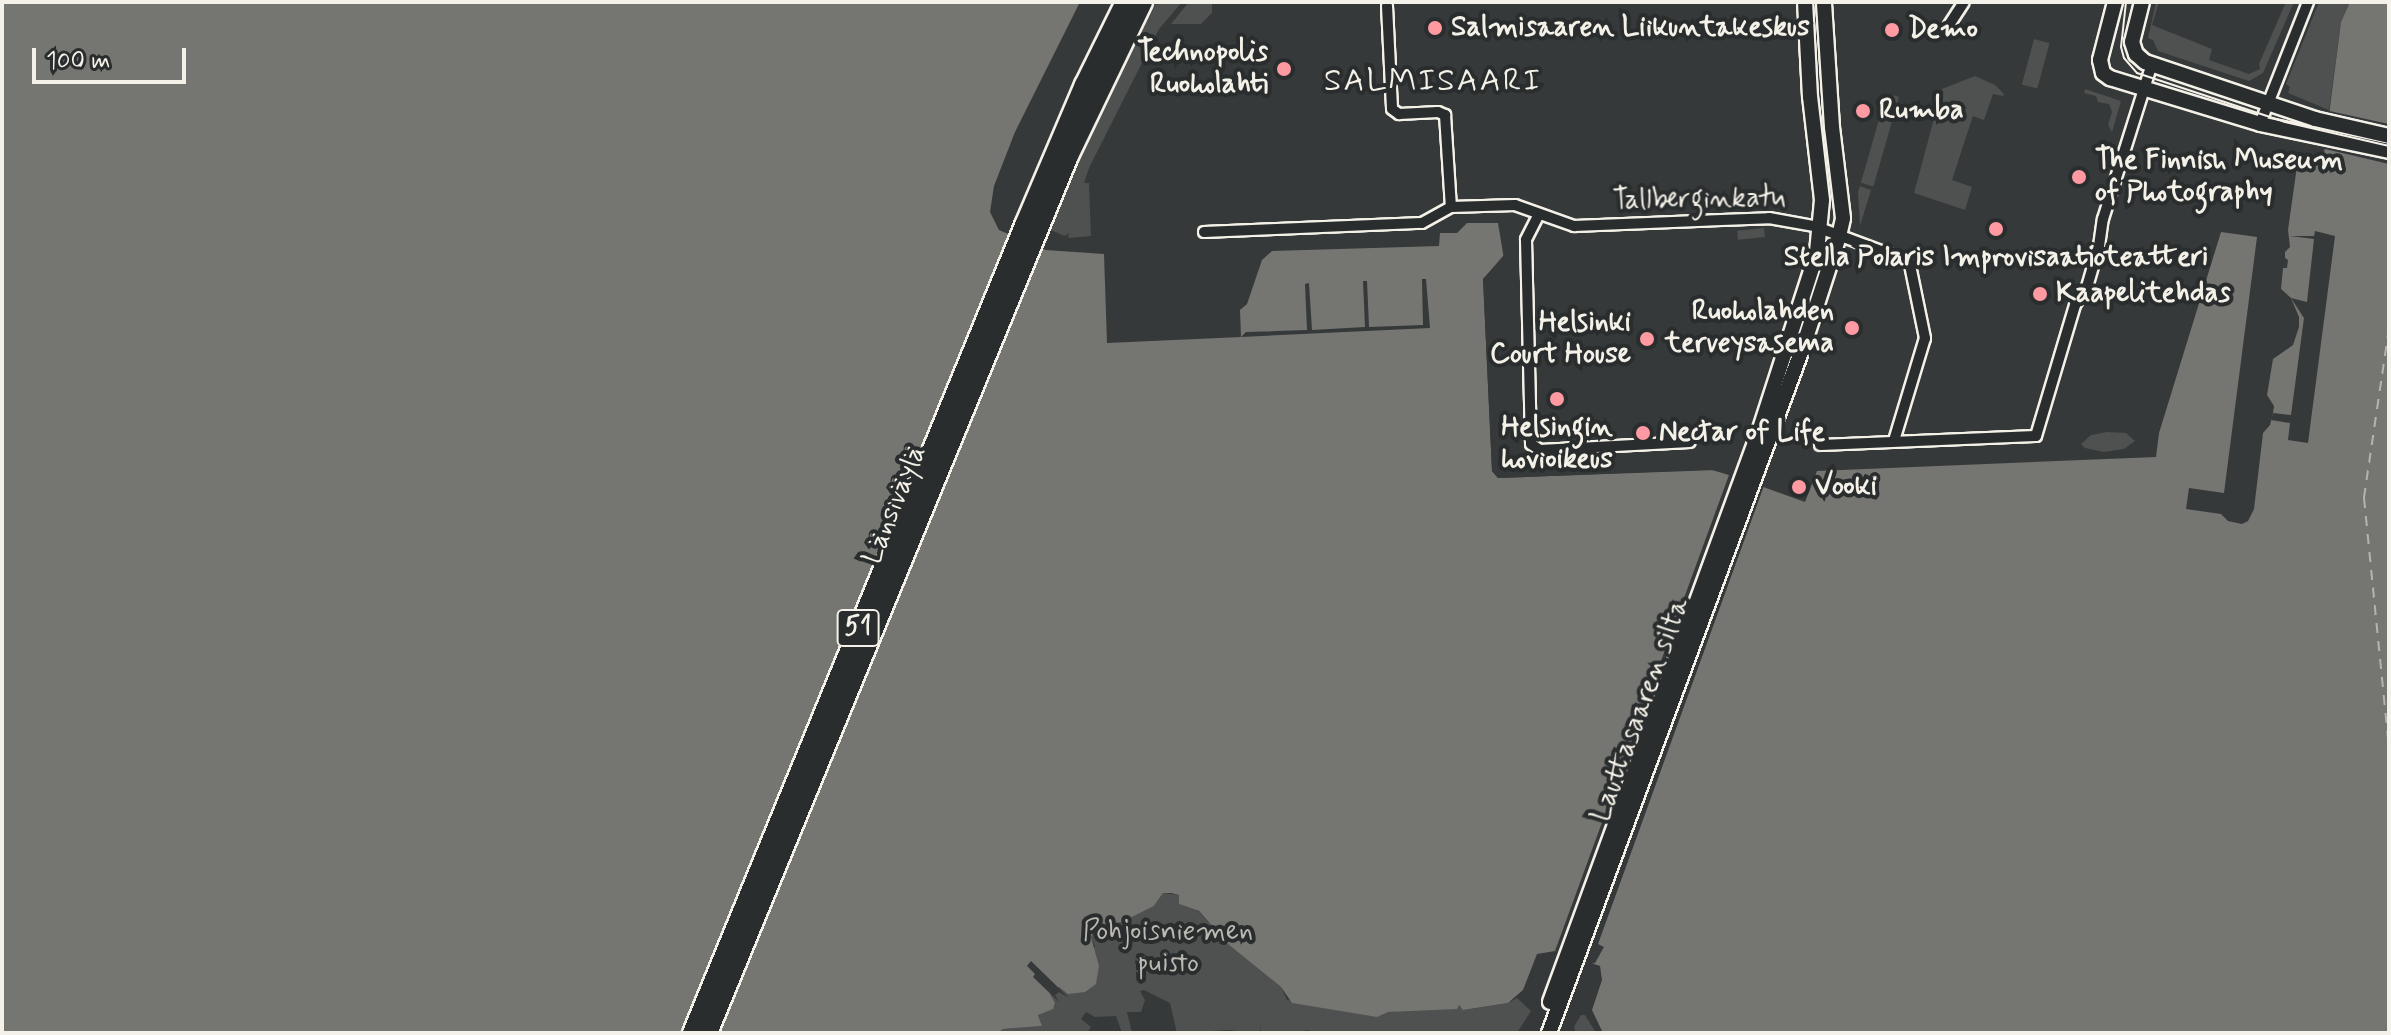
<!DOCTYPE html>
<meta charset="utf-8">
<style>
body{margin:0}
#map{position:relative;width:2391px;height:1035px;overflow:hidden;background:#363939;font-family:Mynerve,sans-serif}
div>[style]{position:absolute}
.green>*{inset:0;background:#4e514f;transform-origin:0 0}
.water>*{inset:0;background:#757572}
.pier>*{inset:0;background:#363939}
.ferry>*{height:2px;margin-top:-1px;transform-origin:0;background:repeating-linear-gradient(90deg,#b4b3ad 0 10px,transparent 0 18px)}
.roads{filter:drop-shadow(2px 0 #f4f1e8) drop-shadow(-2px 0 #f4f1e8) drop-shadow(0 2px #f4f1e8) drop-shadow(0 -2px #f4f1e8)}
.minor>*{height:10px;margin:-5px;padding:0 5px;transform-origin:5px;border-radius:5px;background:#2a2d2e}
.secondary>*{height:14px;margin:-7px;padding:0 7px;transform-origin:7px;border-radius:7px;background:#2a2d2e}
.motorway>*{height:18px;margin:-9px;padding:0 9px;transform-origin:9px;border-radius:9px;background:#2a2d2e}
.tram>*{height:2px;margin:-1px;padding:0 1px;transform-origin:1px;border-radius:1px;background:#f4f1e8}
.dots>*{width:22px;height:22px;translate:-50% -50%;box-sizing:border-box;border:4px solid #2a2d2e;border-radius:50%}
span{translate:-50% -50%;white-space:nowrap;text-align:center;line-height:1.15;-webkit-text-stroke:8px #2a2d2e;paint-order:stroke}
.shield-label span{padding:2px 6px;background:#2a2d2e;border:2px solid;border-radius:6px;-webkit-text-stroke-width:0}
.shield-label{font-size:26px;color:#f4f1e8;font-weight:700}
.poi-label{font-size:28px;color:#f4f1e8;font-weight:700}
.left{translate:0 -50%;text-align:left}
.right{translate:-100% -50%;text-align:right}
.street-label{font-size:28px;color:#f4f1e8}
.park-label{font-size:28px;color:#bab9b2}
.quarter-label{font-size:32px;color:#f4f1e8;letter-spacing:2px}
.frame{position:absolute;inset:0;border:4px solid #f4f1e8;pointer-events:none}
.scale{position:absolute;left:32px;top:48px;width:154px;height:36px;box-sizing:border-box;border:4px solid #f4f1e8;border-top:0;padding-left:10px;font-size:24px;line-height:28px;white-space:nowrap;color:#f4f1e8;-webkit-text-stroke:6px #2a2d2e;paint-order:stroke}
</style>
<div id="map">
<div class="green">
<i style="clip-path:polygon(1157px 2px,1182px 2px,1159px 29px,1089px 168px,1084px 183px,1089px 183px,1091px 236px,1068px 238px,1069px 233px,1065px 236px,1048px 229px,1106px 102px)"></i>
<i style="clip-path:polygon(1189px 2px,1212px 2px,1212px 13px,1201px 24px,1171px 24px)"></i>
<i style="clip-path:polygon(2156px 2px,2159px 2px,2152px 25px,2212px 49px,2209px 60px,2249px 74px,2260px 69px,2259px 64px,2286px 2px,2294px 2px,2263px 73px,2249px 81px,2158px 51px,2153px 40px,2148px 38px)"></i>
<i style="clip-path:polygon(2319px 2px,2350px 2px,2341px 22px,2329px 110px,2288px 93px,2290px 87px,2286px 84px)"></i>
<i style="left:2034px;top:39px;width:16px;height:47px;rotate:15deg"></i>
<i style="clip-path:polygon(1975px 76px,1995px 85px,2004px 94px,2003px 96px,1993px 94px,1984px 120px,1973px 116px,1968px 131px,1952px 180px,1972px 187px,1965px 210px,1914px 193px,1942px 89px)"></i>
<i style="clip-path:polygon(2085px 89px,2121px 101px,2112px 132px,2108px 125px,2112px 112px,2109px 104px,2098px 102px,2096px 96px,2084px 93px)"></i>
<i style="left:1899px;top:97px;width:93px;height:13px;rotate:106deg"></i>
<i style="clip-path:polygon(1860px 186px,1871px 190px,1860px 226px,1858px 192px)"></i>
<i style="left:1764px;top:228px;width:9px;height:27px;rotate:84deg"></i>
<i style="clip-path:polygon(2107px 432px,2126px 433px,2135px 441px,2124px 449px,2104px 452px,2085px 448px,2081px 444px,2091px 435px)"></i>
<i style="clip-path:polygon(1163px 893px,1179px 895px,1179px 904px,1198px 911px,1214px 928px,1213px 932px,1281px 987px,1287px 1000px,1388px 1012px,1458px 1005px,1464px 1010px,1508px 1003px,1517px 998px,1531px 1011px,1517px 1033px,1323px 1033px,1305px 1030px,1304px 1033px,1261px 1033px,1260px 1026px,1260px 1033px,1228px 1030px,1177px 1033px,1170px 1003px,1144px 990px,1140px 991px,1145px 1000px,1141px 1012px,1127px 1012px,1132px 1033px,1122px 1033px,1116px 1016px,1095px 1017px,1086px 1012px,1081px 1019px,1091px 1027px,1087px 1033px,994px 1033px,1003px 1029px,1042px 1026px,1038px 1015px,1055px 1003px,1049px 994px,1095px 947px,1091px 937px,1098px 927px,1122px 922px,1154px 906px)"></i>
<i style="clip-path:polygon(1581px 1015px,1585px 1015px,1596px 1033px,1576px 1033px,1574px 1027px)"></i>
</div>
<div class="water">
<i style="clip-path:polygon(2px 2px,1080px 2px,1015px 132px,994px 186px,990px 212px,999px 230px,1046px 250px,1104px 254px,1107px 343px,1241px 337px,1240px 310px,1247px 304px,1262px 260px,1272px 251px,1439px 246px,1440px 233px,1457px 233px,1467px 223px,1498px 223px,1504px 259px,1483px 279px,1492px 471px,1498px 478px,1716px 470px,1805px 502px,1817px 471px,2156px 457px,2159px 433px,2221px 232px,2257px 237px,2224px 493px,2189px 488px,2186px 509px,2221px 514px,2228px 521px,2242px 524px,2248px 521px,2254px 509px,2263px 433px,2270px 425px,2273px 413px,2274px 406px,2267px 395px,2273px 359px,2293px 345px,2299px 327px,2299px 317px,2291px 298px,2281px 289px,2283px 268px,2287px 268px,2288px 260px,2285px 258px,2285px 252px,2290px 247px,2288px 230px,2298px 159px,2323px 161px,2341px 22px,2350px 2px,2389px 2px,2389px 1033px,1603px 1033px,1592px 1010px,1602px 980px,1600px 966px,1555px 951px,1537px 954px,1523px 990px,1508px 1003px,1463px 1010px,1459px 1005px,1457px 1009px,1388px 1012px,1377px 1017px,1292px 1003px,1281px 987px,1213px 932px,1214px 928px,1199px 911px,1179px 904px,1179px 895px,1171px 893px,1163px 893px,1154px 906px,1122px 922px,1110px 924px,1101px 930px,1097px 928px,1091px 937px,1099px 966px,1096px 984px,1085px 992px,1068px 994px,1059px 987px,1050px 994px,1055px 1003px,1053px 1009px,1038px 1015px,1042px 1026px,1003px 1029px,997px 1033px,2px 1033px)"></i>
</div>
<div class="pier">
<i style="clip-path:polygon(2325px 110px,2389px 124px,2389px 164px,2321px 148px)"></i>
<i style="clip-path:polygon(2315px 231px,2335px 236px,2308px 443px,2288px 440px,2290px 423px,2271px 420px,2273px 413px,2291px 415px,2304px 318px,2291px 298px,2307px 302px,2314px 239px,2290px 236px,2314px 236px)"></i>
<i style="clip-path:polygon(1504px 255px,1508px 255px,1507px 262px,1487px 280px,1496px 470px,1501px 474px,1701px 466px,1701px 470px,1498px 478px,1492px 471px,1483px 279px)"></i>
<i style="clip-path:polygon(1422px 279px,1426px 279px,1430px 328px,1241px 337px,1246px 332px,1307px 330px,1305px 284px,1309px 283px,1312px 330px,1365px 327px,1363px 281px,1367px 281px,1369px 327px,1423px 325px)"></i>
<i style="clip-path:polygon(1712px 466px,1765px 483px,1598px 944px,1604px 947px,1595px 963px,1590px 964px,1555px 951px,1729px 475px,1712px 470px)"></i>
<i style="clip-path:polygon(1031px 961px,1069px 998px,1059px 992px,1055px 995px,1059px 1002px,1033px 977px,1035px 974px,1027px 966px)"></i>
</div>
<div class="ferry">
<i style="left:2389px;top:328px;width:172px;rotate:98.4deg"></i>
<i style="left:2364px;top:498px;width:252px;rotate:84.3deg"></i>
</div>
<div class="roads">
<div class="minor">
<i style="left:1387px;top:6px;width:103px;rotate:87.2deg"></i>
<i style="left:1392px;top:109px;width:9px;rotate:36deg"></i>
<i style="left:1399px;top:114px;width:39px;rotate:-3deg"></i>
<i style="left:1438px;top:112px;width:8px;rotate:23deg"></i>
<i style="left:1445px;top:115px;width:92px;rotate:86.3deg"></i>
<i style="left:1949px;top:25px;width:27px;rotate:-57deg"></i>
<i style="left:2260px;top:124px;width:131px;rotate:-68.5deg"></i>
<i style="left:1539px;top:214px;width:29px;rotate:117deg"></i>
<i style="left:1526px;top:240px;width:204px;rotate:88.6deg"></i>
<i style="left:1531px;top:444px;width:11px;rotate:34deg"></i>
<i style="left:1540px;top:450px;width:150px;rotate:-3.1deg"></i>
<i style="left:1204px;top:232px;width:218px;rotate:-2.4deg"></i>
<i style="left:1422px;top:223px;width:33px;rotate:-29deg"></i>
<i style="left:1451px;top:207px;width:64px;rotate:-1.8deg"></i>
<i style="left:1515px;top:205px;width:63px;rotate:19.6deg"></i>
<i style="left:1574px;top:226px;width:195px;rotate:-2.3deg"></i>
<i style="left:1769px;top:218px;width:46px;rotate:10.1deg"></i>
<i style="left:1814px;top:226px;width:100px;rotate:20.4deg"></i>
<i style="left:1908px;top:261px;width:4px;rotate:63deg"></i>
<i style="left:1910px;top:265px;width:75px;rotate:78.4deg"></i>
<i style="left:1925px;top:338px;width:108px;rotate:106.8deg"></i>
<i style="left:1820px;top:445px;width:216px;rotate:-2.4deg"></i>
<i style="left:2036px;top:436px;width:137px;rotate:-73.4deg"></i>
<i style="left:2075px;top:305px;width:22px;rotate:-56deg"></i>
<i style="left:2087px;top:287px;width:43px;rotate:-73.7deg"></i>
<i style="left:2099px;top:246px;width:27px;rotate:-82deg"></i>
<i style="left:2103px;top:219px;width:163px;rotate:-72.5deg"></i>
</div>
<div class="secondary">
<i style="left:2115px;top:2px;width:60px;rotate:104.5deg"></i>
<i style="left:2100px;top:60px;width:13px;rotate:77deg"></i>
<i style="left:2103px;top:73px;width:9px;rotate:36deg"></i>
<i style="left:2110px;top:78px;width:157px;rotate:17deg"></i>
<i style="left:2260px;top:124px;width:132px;rotate:11.8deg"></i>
<i style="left:2142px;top:2px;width:41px;rotate:104deg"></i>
<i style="left:2132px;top:42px;width:13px;rotate:72deg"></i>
<i style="left:2136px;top:54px;width:12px;rotate:42deg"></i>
<i style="left:2145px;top:62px;width:179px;rotate:18.5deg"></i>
<i style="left:2315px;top:119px;width:76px;rotate:12.9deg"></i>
<i style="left:1550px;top:1002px;width:610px;rotate:-69.87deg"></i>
<i style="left:1760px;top:429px;width:186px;rotate:-72.1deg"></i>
<i style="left:1817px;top:252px;width:52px;rotate:-84.5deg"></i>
<i style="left:1822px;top:200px;width:104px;rotate:-96.6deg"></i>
<i style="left:1810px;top:97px;width:95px;rotate:-93deg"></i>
<i style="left:1549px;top:1033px;width:735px;rotate:-69.69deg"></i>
<i style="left:1804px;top:344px;width:114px;rotate:-72deg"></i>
<i style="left:1839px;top:236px;width:18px;rotate:-77deg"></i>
<i style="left:1843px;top:218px;width:92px;rotate:-96.9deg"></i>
<i style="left:1832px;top:127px;width:125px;rotate:-93.7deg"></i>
</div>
<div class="motorway">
<i style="left:692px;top:1033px;width:876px;rotate:-67.65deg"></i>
<i style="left:1025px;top:223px;width:150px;rotate:-66.9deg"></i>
<i style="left:1084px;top:85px;width:93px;rotate:-63.7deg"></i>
<i style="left:708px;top:1033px;width:948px;rotate:-67.63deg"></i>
<i style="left:1069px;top:156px;width:171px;rotate:-64.3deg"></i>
</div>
</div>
<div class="tram">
<i style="left:2126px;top:2px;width:45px;rotate:96.3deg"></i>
<i style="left:2121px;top:47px;width:11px;rotate:75deg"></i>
<i style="left:2124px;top:58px;width:20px;rotate:49deg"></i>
<i style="left:2137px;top:73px;width:156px;rotate:18.3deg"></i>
<i style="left:2285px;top:122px;width:107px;rotate:13deg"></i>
</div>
<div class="dots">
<i style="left:1435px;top:28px;background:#ff9aa2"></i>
<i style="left:1892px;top:30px;background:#ff9aa2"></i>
<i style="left:1284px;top:69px;background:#ff9aa2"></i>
<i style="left:1863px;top:111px;background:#ff9aa2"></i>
<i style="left:2079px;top:177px;background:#ff9aa2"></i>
<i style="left:1996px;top:229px;background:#ff9aa2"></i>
<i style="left:2040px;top:294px;background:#ff9aa2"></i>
<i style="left:1852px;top:328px;background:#ff9aa2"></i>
<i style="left:1647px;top:339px;background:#ff9aa2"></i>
<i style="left:1557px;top:399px;background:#ff9aa2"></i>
<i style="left:1643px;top:433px;background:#ff9aa2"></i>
<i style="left:1799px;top:487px;background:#ff9aa2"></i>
</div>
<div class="shield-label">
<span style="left:858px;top:628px">51</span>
</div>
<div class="poi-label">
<span class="left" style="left:1451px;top:28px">Salmisaaren Liikuntakeskus</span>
<span class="left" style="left:1908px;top:30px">Demo</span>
<span class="right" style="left:1268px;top:69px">Technopolis<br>Ruoholahti</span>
<span class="left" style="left:1879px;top:111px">Rumba</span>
<span class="left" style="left:2095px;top:177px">The Finnish Museum<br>of Photography</span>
<span style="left:1996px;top:258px">Stella Polaris Improvisaatioteatteri</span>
<span class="left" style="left:2056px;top:294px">Kaapelitehdas</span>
<span class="right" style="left:1834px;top:328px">Ruoholahden<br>terveysasema</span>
<span class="right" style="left:1631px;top:339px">Helsinki<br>Court House</span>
<span style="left:1557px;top:444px">Helsingin<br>hovioikeus</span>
<span class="left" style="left:1659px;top:433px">Nectar of Life</span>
<span class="left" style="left:1815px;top:487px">Vooki</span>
</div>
<div class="street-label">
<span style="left:1699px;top:200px;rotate:-1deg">Tallberginkatu</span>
<span style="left:895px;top:505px;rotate:-68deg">Länsiväylä</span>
<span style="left:1641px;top:710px;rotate:-70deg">Lauttasaaren silta</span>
</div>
<div class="park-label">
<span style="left:1168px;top:948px">Pohjoisniemen<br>puisto</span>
</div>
<div class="quarter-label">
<span style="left:1433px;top:81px">SALMISAARI</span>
</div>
<div class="frame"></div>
<div class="scale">100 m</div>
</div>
